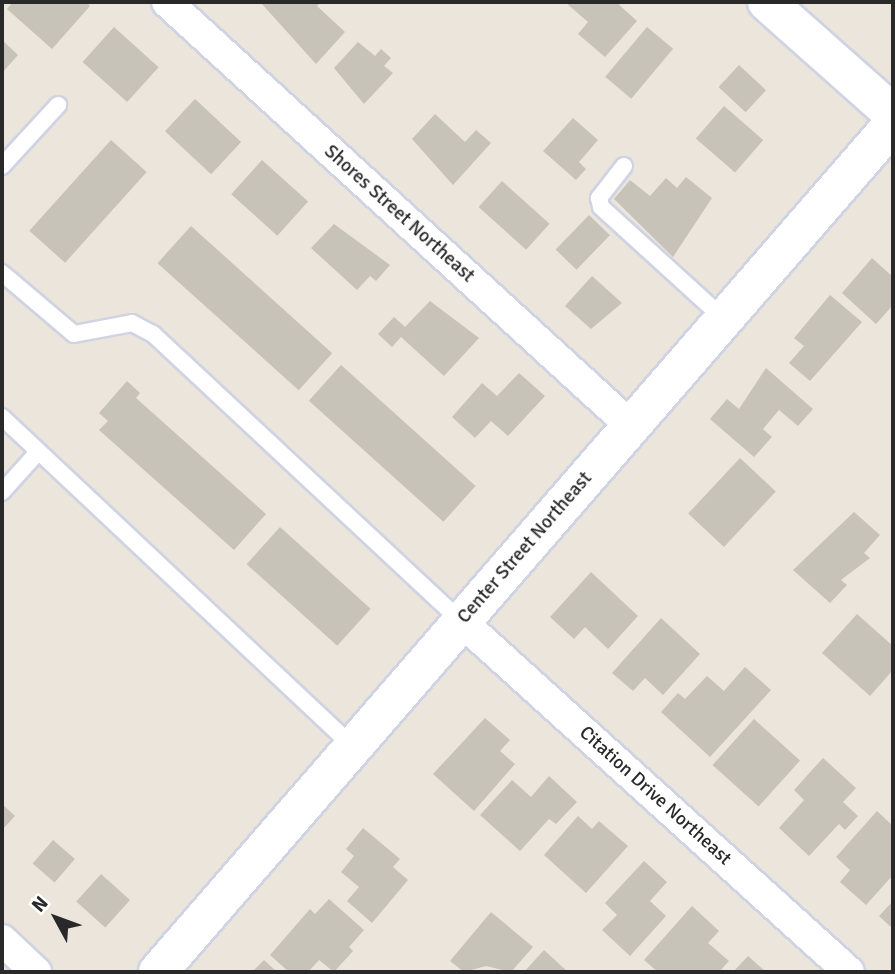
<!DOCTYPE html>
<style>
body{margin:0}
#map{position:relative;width:895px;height:974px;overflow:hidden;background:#ebe5db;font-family:Signika,sans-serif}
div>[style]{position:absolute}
.building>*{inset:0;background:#c7c3b9;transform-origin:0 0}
.roads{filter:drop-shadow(2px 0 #d0d3e2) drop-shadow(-2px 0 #d0d3e2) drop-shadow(0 2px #d0d3e2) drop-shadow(0 -2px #d0d3e2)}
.lane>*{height:16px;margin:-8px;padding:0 8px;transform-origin:8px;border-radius:8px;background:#fff}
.street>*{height:30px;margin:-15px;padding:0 15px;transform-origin:15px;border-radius:15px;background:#fff}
.secondary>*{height:38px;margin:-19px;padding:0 19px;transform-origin:19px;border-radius:19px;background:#fff}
span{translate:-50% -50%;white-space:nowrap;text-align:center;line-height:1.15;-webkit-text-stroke:5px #fff;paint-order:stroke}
.street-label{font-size:19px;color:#292929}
.frame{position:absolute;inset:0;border:4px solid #292929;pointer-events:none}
.north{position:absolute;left:21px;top:883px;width:70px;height:70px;-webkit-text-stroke:5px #fff;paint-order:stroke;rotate:311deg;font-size:19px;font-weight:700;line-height:28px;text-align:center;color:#292929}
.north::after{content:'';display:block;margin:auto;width:24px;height:32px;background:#292929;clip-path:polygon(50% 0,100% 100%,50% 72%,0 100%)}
</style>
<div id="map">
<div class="building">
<i style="clip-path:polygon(13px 2px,86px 2px,90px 6px,52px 49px,7px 9px)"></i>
<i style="clip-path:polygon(321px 2px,317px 6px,345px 32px,316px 64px,262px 4px)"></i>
<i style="clip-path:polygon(565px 2px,616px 2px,637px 21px,605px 57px,578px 34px,588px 22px)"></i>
<i style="left:114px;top:27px;width:60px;height:47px;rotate:42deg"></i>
<i style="left:647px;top:27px;width:34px;height:65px;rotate:40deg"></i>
<i style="clip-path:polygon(2px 40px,18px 55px,2px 73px)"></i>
<i style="clip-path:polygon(358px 42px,375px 56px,381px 49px,391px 58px,384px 66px,393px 73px,364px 104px,334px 68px)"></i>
<i style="left:739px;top:65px;width:37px;height:30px;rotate:43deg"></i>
<i style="left:195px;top:99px;width:63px;height:44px;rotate:43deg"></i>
<i style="left:724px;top:106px;width:52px;height:43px;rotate:41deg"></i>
<i style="clip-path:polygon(435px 114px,465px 142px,476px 130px,491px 143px,453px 185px,412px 139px)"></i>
<i style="clip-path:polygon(573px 118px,598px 140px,579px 162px,586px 169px,576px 180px,543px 151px)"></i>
<i style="left:111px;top:140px;width:48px;height:122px;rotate:42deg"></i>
<i style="left:262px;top:160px;width:62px;height:46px;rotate:42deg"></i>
<i style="clip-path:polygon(686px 177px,712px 198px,673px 257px,614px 199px,630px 180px,650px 196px,666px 178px,677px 188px)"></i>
<i style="left:502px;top:181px;width:64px;height:35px;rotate:42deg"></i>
<i style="left:589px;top:215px;width:29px;height:48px;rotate:44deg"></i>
<i style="clip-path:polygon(334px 224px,390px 265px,376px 281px,370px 276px,357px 290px,311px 248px)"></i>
<i style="left:191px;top:226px;width:190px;height:50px;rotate:42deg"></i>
<i style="clip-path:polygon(872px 258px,893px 277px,893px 305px,876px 324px,842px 293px)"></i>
<i style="clip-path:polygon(592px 276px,622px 303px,591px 329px,565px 306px)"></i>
<i style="clip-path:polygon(830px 295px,862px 322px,810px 381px,789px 363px,804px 346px,794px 338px)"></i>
<i style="clip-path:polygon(430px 301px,479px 338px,444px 376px,401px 337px,392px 347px,378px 334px,394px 317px,405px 327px)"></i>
<i style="left:341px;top:365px;width:181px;height:48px;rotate:42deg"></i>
<i style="clip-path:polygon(766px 368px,813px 409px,798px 426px,779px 410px,763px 429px,772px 437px,754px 457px,710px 419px,727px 399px,739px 409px)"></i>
<i style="clip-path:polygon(519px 373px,545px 396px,508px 436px,491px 421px,475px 438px,452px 417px,482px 383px,497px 396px)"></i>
<i style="clip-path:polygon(127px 381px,140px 393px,136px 398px,266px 514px,234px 550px,99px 430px,108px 421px,99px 413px)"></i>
<i style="left:740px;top:458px;width:49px;height:76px;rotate:43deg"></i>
<i style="clip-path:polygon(854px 512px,880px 535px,864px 553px,870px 558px,841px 580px,847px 585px,830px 603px,793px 570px)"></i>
<i style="left:280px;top:527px;width:122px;height:50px;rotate:42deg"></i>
<i style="clip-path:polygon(591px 572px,638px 616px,608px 649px,585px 627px,574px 639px,550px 617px)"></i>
<i style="clip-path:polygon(857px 614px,893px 646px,893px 670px,870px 696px,822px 653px)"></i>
<i style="clip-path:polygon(661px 618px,700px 654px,663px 695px,645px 678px,633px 691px,612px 673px)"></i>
<i style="clip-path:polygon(745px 667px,771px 690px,710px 757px,661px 712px,678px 693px,685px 699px,707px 676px,724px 691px)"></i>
<i style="clip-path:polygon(485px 718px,510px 740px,500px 751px,515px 764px,474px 811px,433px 774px)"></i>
<i style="left:754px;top:719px;width:62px;height:62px;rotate:42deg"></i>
<i style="clip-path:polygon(823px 758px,856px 788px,843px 802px,858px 816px,845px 830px,839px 824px,809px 856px,779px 828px,804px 800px,794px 790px)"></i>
<i style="clip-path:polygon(549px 776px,577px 802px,556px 824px,549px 819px,520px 851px,480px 815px,512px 780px,531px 797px)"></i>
<i style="clip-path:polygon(2px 804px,15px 816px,2px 830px)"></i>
<i style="clip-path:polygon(877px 811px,893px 826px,893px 875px,866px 905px,840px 882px,850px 870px,836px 857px)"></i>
<i style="clip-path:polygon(578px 816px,592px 829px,599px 821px,628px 846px,586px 893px,544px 855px)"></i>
<i style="clip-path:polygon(363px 828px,400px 859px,393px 867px,408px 880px,372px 923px,347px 901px,359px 887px,341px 872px,354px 856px,346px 849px)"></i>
<i style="left:53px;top:840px;width:29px;height:31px;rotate:41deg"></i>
<i style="clip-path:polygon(644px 861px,667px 882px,650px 901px,666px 916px,630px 956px,602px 930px,617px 915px,605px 903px)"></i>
<i style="left:101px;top:874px;width:39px;height:37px;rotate:42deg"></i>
<i style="clip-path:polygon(329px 899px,364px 930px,349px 947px,353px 951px,334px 972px,319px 960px,308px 972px,289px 972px,270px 955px,310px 909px,315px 914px)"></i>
<i style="clip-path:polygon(893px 901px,893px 929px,879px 916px)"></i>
<i style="clip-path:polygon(692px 906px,719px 931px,708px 943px,729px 961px,719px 972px,658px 972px,644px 960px)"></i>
<i style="clip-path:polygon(491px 912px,533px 947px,511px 972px,486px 966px,464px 972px,450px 961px)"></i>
<i style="clip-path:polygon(544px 950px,568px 972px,524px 972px)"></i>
<i style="clip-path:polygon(748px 956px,766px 972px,733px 972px)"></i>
<i style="clip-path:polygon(264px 960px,277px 972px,252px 972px)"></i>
</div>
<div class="roads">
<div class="lane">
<i style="left:2px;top:166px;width:83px;rotate:-47.4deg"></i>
<i style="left:624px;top:166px;width:41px;rotate:128deg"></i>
<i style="left:599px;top:198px;width:9px;rotate:77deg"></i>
<i style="left:601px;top:207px;width:166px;rotate:42.3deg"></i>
<i style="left:2px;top:273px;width:94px;rotate:40.3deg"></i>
<i style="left:74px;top:334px;width:59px;rotate:-10.7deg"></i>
<i style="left:132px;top:323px;width:24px;rotate:28deg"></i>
<i style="left:153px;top:334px;width:421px;rotate:43deg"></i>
<i style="left:2px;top:417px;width:480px;rotate:43.2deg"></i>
<i style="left:2px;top:492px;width:54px;rotate:-48deg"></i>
</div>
<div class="street">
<i style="left:167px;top:2px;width:629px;rotate:42.42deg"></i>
<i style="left:461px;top:621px;width:523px;rotate:42.13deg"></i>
<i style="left:2px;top:940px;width:47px;rotate:43.3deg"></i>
</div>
<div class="secondary">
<i style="left:767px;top:2px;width:169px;rotate:41.6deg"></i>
<i style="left:158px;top:972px;width:1122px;rotate:-49.08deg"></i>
</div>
</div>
<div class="street-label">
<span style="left:399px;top:214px;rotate:42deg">Shores Street Northeast</span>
<span style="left:525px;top:548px;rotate:-49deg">Center Street Northeast</span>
<span style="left:655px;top:796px;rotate:42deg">Citation Drive Northeast</span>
</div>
<div class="frame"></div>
<div class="north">N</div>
</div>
